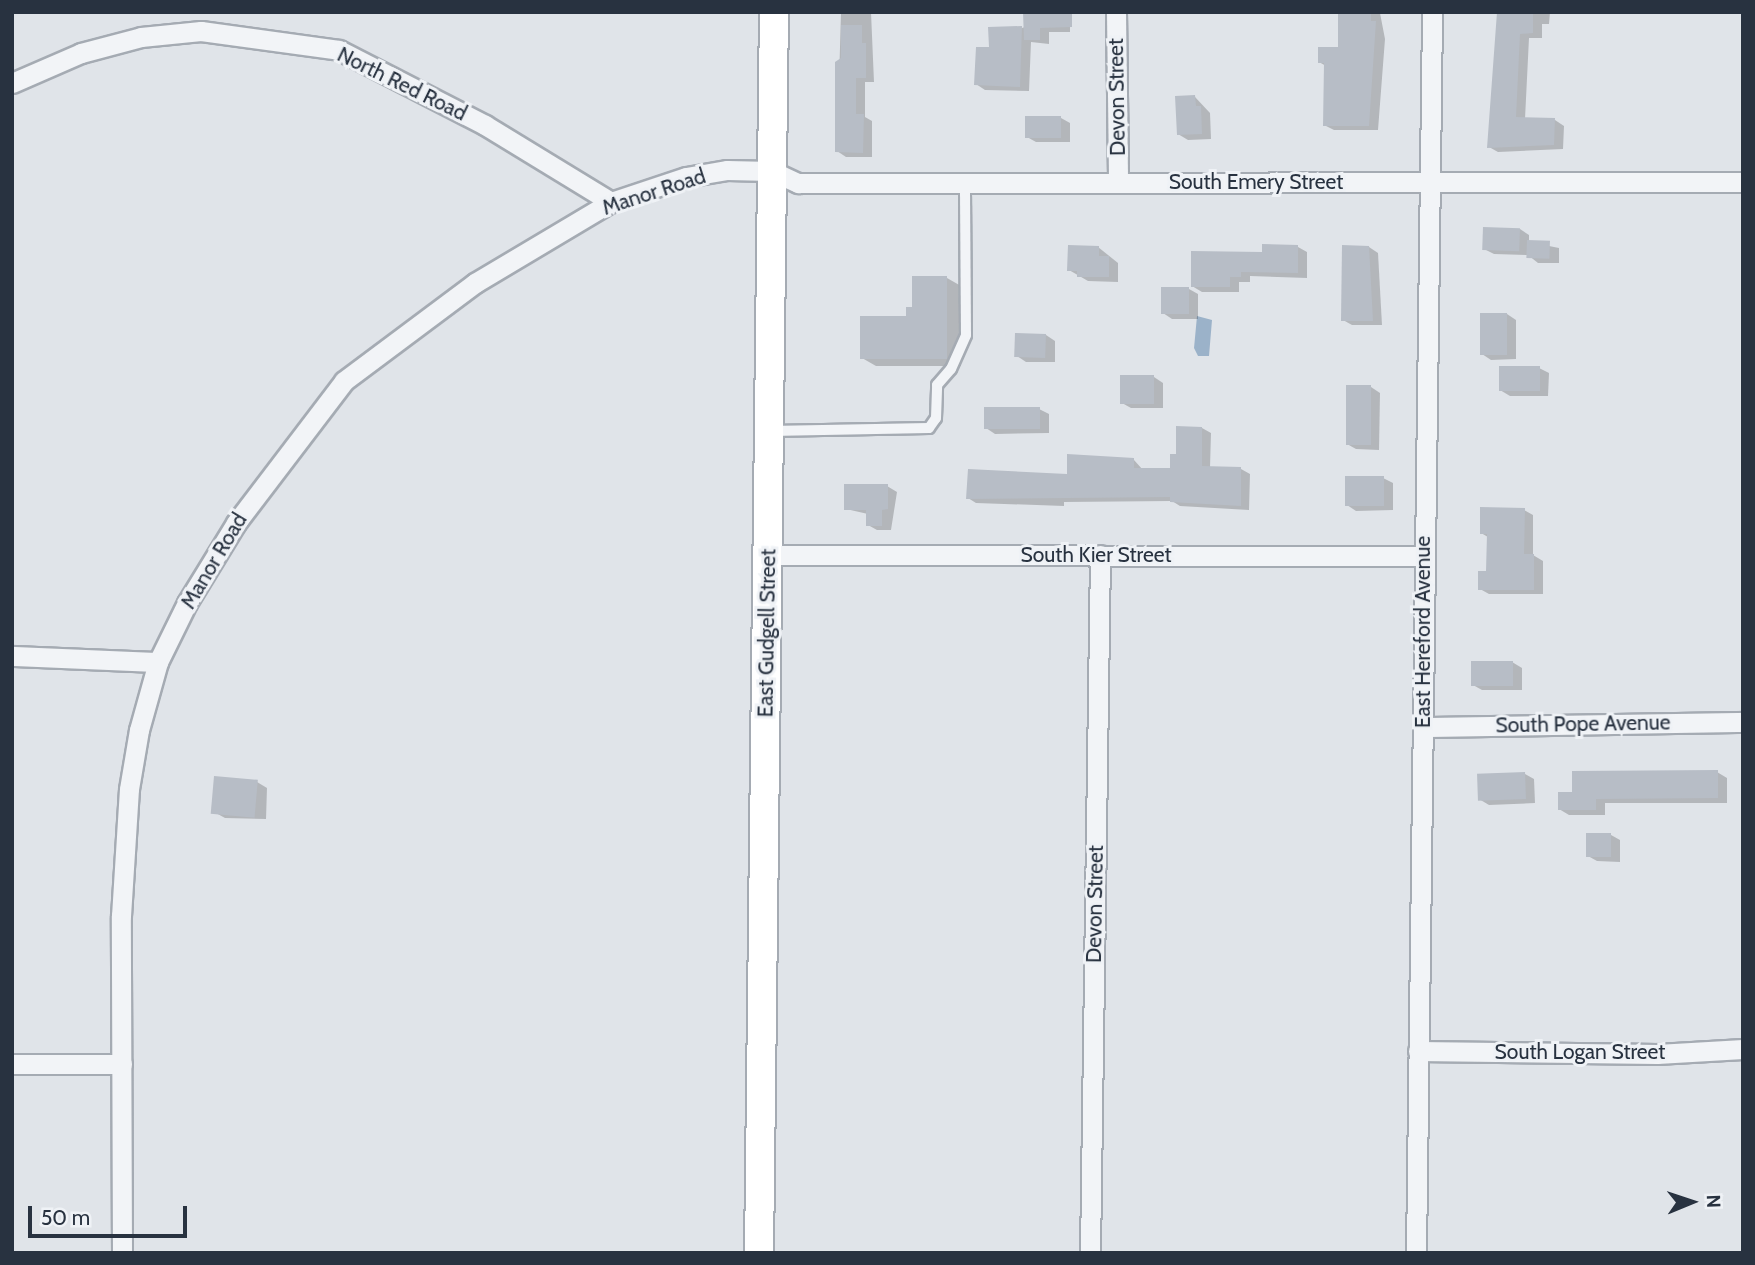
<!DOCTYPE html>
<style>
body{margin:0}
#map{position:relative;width:1755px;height:1265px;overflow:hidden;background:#e0e4e9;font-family:Cabin,sans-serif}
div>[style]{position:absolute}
.water>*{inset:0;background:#9bb2c9}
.shadow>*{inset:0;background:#0003}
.building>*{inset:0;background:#b7bdc6;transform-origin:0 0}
.roads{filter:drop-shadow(2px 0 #a5abb3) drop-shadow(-2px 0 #a5abb3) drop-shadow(0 2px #a5abb3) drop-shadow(0 -2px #a5abb3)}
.lane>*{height:10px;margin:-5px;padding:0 5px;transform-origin:5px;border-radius:5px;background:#f2f4f7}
.street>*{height:19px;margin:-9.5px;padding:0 9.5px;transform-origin:9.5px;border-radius:9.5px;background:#f2f4f7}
.secondary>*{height:28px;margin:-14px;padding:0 14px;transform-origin:14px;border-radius:14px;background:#fff}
span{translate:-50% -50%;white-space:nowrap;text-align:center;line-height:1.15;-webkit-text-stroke:6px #eff2f6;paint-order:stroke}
.street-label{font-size:21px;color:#283240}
.frame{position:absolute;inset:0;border:14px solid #283240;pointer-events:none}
.north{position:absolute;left:1657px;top:1167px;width:70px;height:70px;-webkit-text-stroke:5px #eff2f6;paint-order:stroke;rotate:88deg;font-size:19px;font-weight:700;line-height:28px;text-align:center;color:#283240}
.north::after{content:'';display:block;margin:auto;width:24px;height:32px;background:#283240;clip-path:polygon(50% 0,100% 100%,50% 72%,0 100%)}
.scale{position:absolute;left:28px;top:1206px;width:159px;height:32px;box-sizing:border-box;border:4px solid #283240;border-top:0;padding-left:9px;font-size:21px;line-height:24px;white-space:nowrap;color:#283240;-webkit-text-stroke:5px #eff2f6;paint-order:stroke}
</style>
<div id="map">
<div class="water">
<i style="clip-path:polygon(1197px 316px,1212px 320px,1209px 356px,1198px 356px,1194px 348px)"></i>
</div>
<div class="shadow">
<i style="clip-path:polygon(841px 12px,871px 12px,874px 82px,865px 82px,865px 117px,872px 121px,872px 157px,846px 157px,837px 151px)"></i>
<i style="clip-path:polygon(1070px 12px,1070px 32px,1049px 32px,1049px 44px,1031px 42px,1029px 91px,985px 90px,976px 84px,990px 49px,1022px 28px)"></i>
<i style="clip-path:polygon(1338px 12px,1380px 13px,1385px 39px,1378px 130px,1334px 130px,1324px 125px,1326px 66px,1319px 62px,1340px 49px)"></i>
<i style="clip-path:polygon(1498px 12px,1550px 12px,1549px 24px,1542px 24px,1542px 38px,1529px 38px,1525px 119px,1555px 120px,1564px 126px,1563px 149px,1498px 152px,1489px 147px)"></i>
<i style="clip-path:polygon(1195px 97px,1210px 113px,1211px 139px,1188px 140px,1178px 134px)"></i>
<i style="clip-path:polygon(1061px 118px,1070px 123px,1070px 142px,1036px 142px,1027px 137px)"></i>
<i style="clip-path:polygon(1520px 229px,1529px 235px,1529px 242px,1559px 248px,1559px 263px,1538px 263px,1528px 255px,1494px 254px,1484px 249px)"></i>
<i style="clip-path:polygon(1098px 247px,1118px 263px,1118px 282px,1088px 281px,1069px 270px)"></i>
<i style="clip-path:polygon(1298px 247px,1307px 252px,1307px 278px,1250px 276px,1250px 282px,1239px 282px,1239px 292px,1202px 292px,1192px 286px,1263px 254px)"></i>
<i style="clip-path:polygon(1369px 247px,1378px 253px,1382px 325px,1352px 325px,1343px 320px)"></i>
<i style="clip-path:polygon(947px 278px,961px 286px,961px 366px,876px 366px,862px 358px)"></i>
<i style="clip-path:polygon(1189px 289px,1198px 294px,1198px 319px,1172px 319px,1163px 313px)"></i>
<i style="clip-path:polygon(1507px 314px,1516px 320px,1516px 359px,1491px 360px,1482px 354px)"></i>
<i style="clip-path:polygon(1017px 335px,1046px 335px,1055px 341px,1055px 362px,1026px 362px,1017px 356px)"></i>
<i style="clip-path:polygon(1539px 368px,1549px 373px,1548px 396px,1510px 396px,1500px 390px)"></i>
<i style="clip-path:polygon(1154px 377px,1163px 383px,1163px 408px,1131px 408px,1122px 403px)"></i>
<i style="clip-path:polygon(1371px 387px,1380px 393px,1379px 450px,1356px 449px,1347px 444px)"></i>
<i style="clip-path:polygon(1039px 409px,1049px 414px,1049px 433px,995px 434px,986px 428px)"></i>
<i style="clip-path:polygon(1202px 428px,1211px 433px,1210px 468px,1241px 469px,1250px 474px,1249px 510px,1180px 506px,1172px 501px,1064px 502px,1064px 506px,976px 503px,968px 498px,1134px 460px,1143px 470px,1172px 469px,1178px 456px)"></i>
<i style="clip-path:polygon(1383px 478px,1393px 483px,1393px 510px,1356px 511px,1347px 505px)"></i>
<i style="clip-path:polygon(887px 486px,897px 492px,891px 530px,877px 530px,868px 525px,868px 514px,846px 509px)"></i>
<i style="clip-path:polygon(1524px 510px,1533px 515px,1533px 555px,1543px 561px,1543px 594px,1489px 594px,1480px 589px,1488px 573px,1488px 537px,1481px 533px)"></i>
<i style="clip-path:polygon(1512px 662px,1522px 668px,1522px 690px,1482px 690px,1473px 685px)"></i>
<i style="clip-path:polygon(1717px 772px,1727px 778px,1727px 803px,1605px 803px,1605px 815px,1569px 815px,1559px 809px,1573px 794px)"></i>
<i style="clip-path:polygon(1525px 774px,1534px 779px,1535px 803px,1489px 805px,1479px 799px)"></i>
<i style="clip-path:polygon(257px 782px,267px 788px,266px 819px,225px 818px,216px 813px)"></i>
<i style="clip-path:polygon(1611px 835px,1620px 840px,1620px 862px,1597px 861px,1588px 856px)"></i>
</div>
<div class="building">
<i style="clip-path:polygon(1023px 12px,1072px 12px,1072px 27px,1040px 28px,1040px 40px,1024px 40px)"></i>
<i style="clip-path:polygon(1338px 12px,1371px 12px,1371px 21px,1376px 21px,1369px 126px,1323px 126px,1324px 63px,1318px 63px,1318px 47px,1338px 47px)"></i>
<i style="clip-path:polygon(1497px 12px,1533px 12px,1533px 33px,1520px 34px,1516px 117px,1555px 118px,1554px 145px,1487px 148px)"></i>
<i style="clip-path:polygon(841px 25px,862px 25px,862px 43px,866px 43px,866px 78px,856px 78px,856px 114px,864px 114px,863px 153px,835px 152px,835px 62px,841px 58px)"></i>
<i style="clip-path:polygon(1022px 26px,1020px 87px,974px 85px,976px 47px,989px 47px,988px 27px)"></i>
<i style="clip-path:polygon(1195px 95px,1196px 106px,1201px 106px,1202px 134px,1177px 135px,1175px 96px)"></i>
<i style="left:1025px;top:116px;width:36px;height:22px"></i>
<i style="left:1483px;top:227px;width:37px;height:23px;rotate:2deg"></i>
<i style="left:1527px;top:240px;width:23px;height:18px;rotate:2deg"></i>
<i style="clip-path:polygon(1262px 244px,1298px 245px,1298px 273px,1241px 272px,1241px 277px,1230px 277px,1230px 287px,1191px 287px,1191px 251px,1262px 252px)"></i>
<i style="clip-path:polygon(1068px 245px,1099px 246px,1099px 256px,1109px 256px,1109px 277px,1077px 277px,1077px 271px,1067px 271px)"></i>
<i style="clip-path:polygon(1342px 245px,1369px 246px,1373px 321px,1341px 321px)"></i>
<i style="clip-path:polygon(912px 276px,947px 276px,947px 359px,860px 359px,860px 316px,906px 316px,906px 307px,912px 307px)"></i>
<i style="left:1161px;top:287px;width:28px;height:27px"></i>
<i style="left:1480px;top:313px;width:27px;height:42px"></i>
<i style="left:1015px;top:333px;width:31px;height:24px;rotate:2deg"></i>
<i style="left:1499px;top:366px;width:41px;height:25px"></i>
<i style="left:1120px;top:375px;width:34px;height:29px"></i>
<i style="left:1346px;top:385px;width:25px;height:60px"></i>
<i style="left:984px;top:407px;width:56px;height:22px"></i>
<i style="clip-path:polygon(1176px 426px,1202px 427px,1202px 466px,1241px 467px,1241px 506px,1170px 502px,1170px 497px,966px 499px,968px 469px,1067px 474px,1067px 454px,1134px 458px,1134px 468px,1170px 468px,1170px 454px,1176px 454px)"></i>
<i style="left:1384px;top:476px;width:30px;height:39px;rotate:90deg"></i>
<i style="clip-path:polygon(844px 484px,888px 484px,888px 509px,882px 510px,882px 526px,866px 526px,866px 510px,844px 510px)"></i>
<i style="clip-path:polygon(1480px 507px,1525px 508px,1524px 554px,1534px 554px,1534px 590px,1478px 590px,1478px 571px,1486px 571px,1487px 534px,1480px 534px)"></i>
<i style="left:1471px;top:661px;width:42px;height:25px"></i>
<i style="clip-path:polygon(1718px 770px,1718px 798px,1596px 799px,1596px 810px,1558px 810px,1558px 792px,1572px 792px,1572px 771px)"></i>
<i style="left:1525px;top:772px;width:27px;height:48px;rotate:88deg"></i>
<i style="left:214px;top:776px;width:44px;height:38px;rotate:5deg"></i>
<i style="left:1586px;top:833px;width:25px;height:24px"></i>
</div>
<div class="roads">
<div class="lane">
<i style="left:770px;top:431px;width:159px;rotate:-1.1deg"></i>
<i style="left:929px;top:428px;width:12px;rotate:-55deg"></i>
<i style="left:936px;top:418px;width:33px;rotate:-88deg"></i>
<i style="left:937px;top:385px;width:21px;rotate:-49deg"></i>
<i style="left:951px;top:369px;width:37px;rotate:-66deg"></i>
<i style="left:966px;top:335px;width:152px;rotate:-90.4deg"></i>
</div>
<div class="street">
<i style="left:1116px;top:12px;width:171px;rotate:89.3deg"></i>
<i style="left:12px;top:83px;width:75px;rotate:-23.5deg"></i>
<i style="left:81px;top:53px;width:62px;rotate:-14.9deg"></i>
<i style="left:141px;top:37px;width:60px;rotate:-5.7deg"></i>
<i style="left:201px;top:31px;width:139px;rotate:7.8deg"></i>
<i style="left:339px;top:50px;width:164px;rotate:27.2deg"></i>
<i style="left:485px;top:125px;width:148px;rotate:31.4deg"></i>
<i style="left:768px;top:555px;width:655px;rotate:0.09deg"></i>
<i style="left:12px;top:656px;width:146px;rotate:2.4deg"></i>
<i style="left:1423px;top:727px;width:320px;rotate:-0.9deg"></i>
<i style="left:1418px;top:1051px;width:239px;rotate:0.7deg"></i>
<i style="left:1657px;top:1054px;width:86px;rotate:-3.3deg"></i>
<i style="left:12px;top:1064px;width:110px"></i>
<i style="left:122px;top:1253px;width:337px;rotate:-90.2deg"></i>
<i style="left:121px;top:916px;width:127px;rotate:-86.4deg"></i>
<i style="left:129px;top:789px;width:60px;rotate:-80.4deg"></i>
<i style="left:139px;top:730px;width:71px;rotate:-74.4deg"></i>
<i style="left:158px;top:662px;width:66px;rotate:-63.8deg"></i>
<i style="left:187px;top:603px;width:94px;rotate:-58.5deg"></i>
<i style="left:236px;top:523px;width:178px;rotate:-52.7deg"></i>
<i style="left:344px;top:381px;width:164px;rotate:-36.8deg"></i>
<i style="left:475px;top:283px;width:158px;rotate:-30.8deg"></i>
<i style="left:611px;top:202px;width:79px;rotate:-18.4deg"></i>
<i style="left:686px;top:177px;width:42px;rotate:-9.7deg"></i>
<i style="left:727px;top:170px;width:45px;rotate:1.3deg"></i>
<i style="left:772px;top:171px;width:29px;rotate:25deg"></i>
<i style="left:798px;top:183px;width:945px;rotate:-0.06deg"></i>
<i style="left:1090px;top:1253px;width:698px;rotate:-89.18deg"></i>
<i style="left:1416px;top:1253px;width:1241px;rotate:-89.26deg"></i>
</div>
<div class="secondary">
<i style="left:759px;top:1253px;width:1241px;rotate:-89.31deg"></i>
</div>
</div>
<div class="street-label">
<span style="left:402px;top:84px;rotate:26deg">North Red Road</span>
<span style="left:1117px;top:97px;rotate:-91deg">Devon Street</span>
<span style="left:1256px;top:182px">South Emery Street</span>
<span style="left:654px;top:192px;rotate:-18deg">Manor Road</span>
<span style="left:1096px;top:555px">South Kier Street</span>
<span style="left:214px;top:561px;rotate:-59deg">Manor Road</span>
<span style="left:1423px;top:632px;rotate:-90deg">East Hereford Avenue</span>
<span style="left:767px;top:633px;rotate:-89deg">East Gudgell Street</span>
<span style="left:1583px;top:724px;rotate:-1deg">South Pope Avenue</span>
<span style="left:1095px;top:904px;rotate:-89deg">Devon Street</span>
<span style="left:1580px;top:1052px">South Logan Street</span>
</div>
<div class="frame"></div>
<div class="north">N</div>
<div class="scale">50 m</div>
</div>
